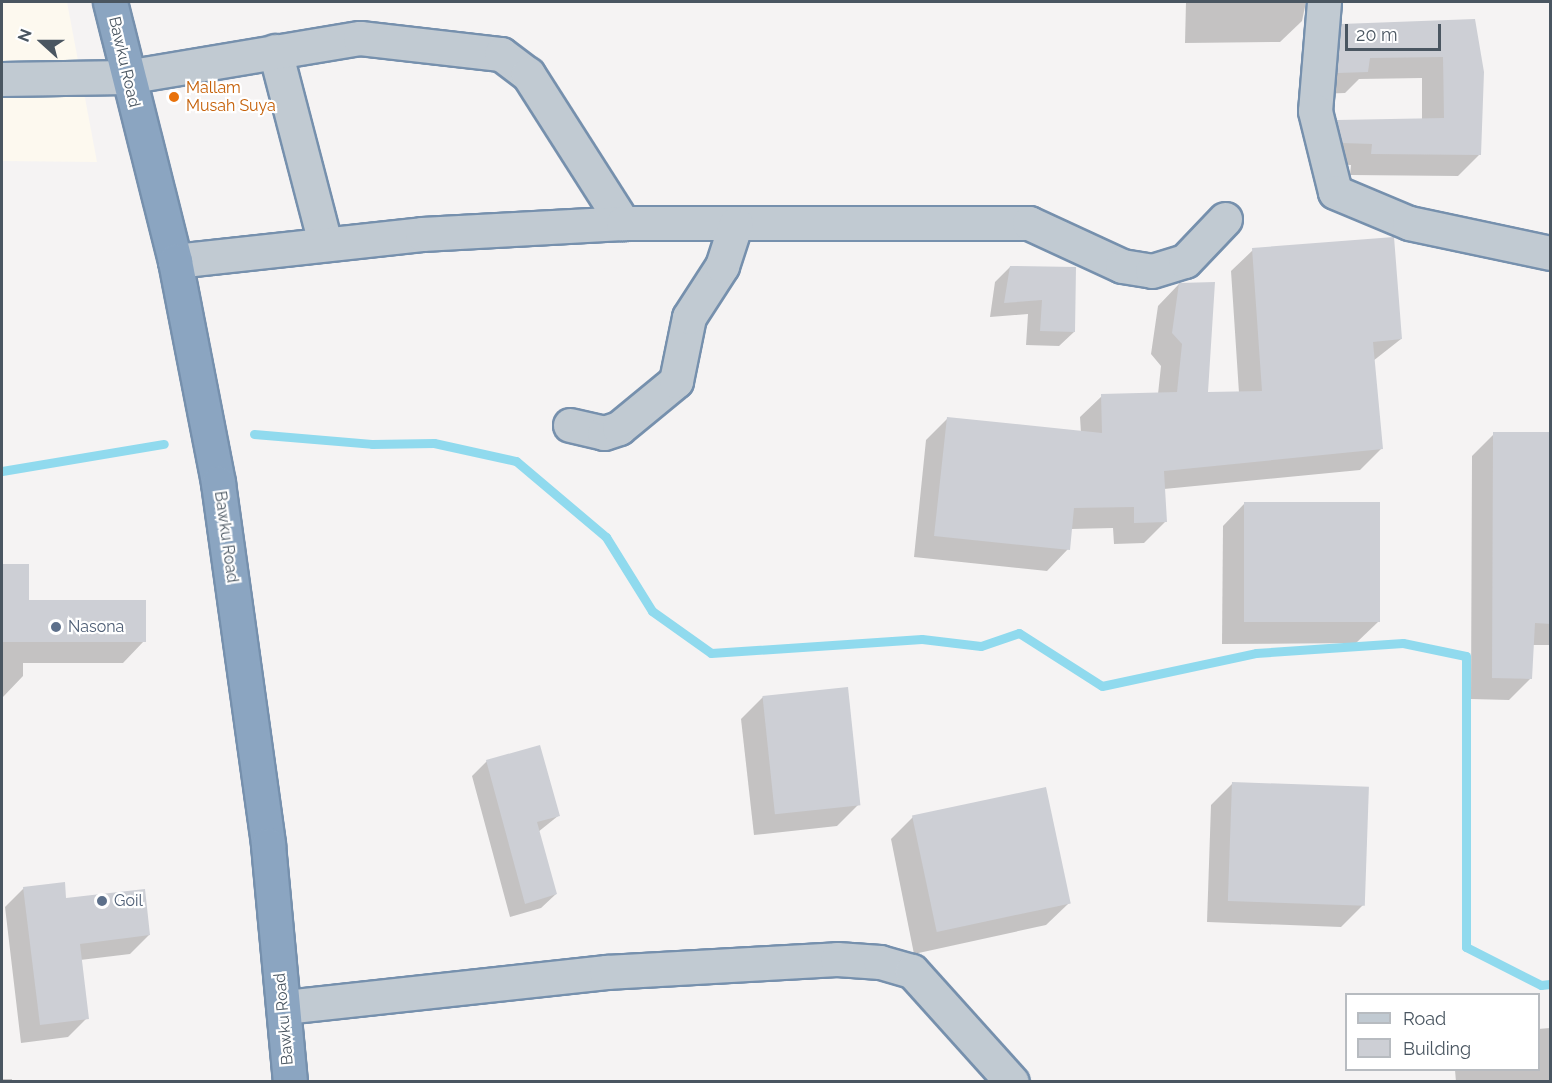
<!DOCTYPE html>
<style>
body{margin:0}
#map{position:relative;width:1552px;height:1083px;overflow:hidden;background:#f5f3f3;font-family:Raleway,sans-serif}
div>[style]{position:absolute}
.commercial>*{inset:0;background:#fdf9ef}
.shadow>*{inset:0;background:#0003;transform-origin:0 0}
.stream>*{height:9px;margin:-4.5px;padding:0 4.5px;transform-origin:4.5px;border-radius:4.5px;background:#90daee}
.building>*{inset:0;background:#cdcfd5;transform-origin:0 0}
.roads{filter:drop-shadow(2px 0 #7690ad) drop-shadow(-2px 0 #7690ad) drop-shadow(0 2px #7690ad) drop-shadow(0 -2px #7690ad)}
.minor>*{height:33px;margin:-16.5px;padding:0 16.5px;transform-origin:16.5px;border-radius:16.5px;background:#c1cad2}
.highway>*{height:33px;margin:-16.5px;padding:0 16.5px;transform-origin:16.5px;border-radius:16.5px;background:#8ba5c1}
.dots>*{width:16px;height:16px;translate:-50% -50%;box-sizing:border-box;border:3px solid #fff;border-radius:50%}
span{translate:-50% -50%;white-space:nowrap;text-align:center;line-height:1.15;-webkit-text-stroke:4.5px #fff;paint-order:stroke}
.street-label{font-size:16px;color:#4a5661}
.food-label{font-size:16px;color:#c56008}
.left{translate:0 -50%;text-align:left}
.service-label{font-size:16px;color:#4e5e75}
.frame{position:absolute;inset:0;border:3px solid #4a5661;pointer-events:none}
.legend{position:absolute;left:1345px;top:993px;width:195px;height:78px;box-sizing:border-box;background:#fff;border:2px solid #b7bbc0;margin:0;padding:8px 10px;list-style:none;font-size:18px;color:#4a5661}
.legend li{display:flex;align-items:center;gap:12px;height:30px}
.legend b{width:30px;border:2px solid #b7bbc0}
.north{position:absolute;left:12px;top:12px;width:60px;height:60px;-webkit-text-stroke:4px #fff;paint-order:stroke;rotate:291deg;font-size:16px;font-weight:700;line-height:24px;text-align:center;color:#4a5661}
.north::after{content:'';display:block;margin:auto;width:21px;height:27px;background:#4a5661;clip-path:polygon(50% 0,100% 100%,50% 72%,0 100%)}
.scale{position:absolute;left:1345px;top:24px;width:96px;height:27px;box-sizing:border-box;border:3px solid #4a5661;border-top:0;padding-left:8px;font-size:18px;line-height:21px;white-space:nowrap;color:#4a5661;-webkit-text-stroke:4px #fff;paint-order:stroke}
</style>
<div id="map">
<div class="commercial">
<i style="clip-path:polygon(2px 2px,67px 2px,97px 162px,2px 161px)"></i>
</div>
<div class="shadow">
<i style="clip-path:polygon(1186px 2px,1306px 2px,1302px 21px,1280px 42px,1185px 43px)"></i>
<i style="clip-path:polygon(1473px 20px,1480px 154px,1458px 176px,1350px 175px,1351px 165px,1321px 164px,1316px 144px,1337px 122px,1422px 120px,1422px 78px,1359px 79px,1345px 93px,1316px 94px,1320px 47px,1342px 25px)"></i>
<i style="clip-path:polygon(1253px 250px,1401px 339px,1373px 361px,1381px 449px,1360px 470px,1164px 489px,1165px 522px,1144px 543px,1114px 544px,1113px 528px,1071px 529px,1068px 549px,1047px 571px,914px 557px,926px 440px,947px 419px,1081px 433px,1080px 417px,1102px 396px,1158px 394px,1161px 366px,1151px 354px,1158px 306px,1179px 284px,1206px 393px,1239px 393px,1231px 271px)"></i>
<i style="clip-path:polygon(1010px 267px,1074px 332px,1059px 346px,1026px 345px,1028px 314px,990px 317px,995px 282px)"></i>
<i style="clip-path:polygon(1494px 434px,1550px 434px,1550px 645px,1532px 645px,1531px 678px,1509px 700px,1471px 699px,1472px 456px)"></i>
<i style="clip-path:polygon(1244px 504px,1378px 622px,1356px 643px,1222px 644px,1223px 526px)"></i>
<i style="clip-path:polygon(27px 565px,27px 602px,144px 641px,123px 663px,23px 663px,23px 676px,2px 698px,2px 566px)"></i>
<i style="clip-path:polygon(763px 697px,859px 804px,837px 826px,754px 835px,741px 719px)"></i>
<i style="clip-path:polygon(487px 761px,558px 816px,538px 832px,556px 894px,541px 908px,510px 917px,472px 776px)"></i>
<i style="clip-path:polygon(1233px 783px,1363px 905px,1341px 927px,1207px 922px,1211px 805px)"></i>
<i style="clip-path:polygon(913px 817px,1068px 904px,1046px 925px,914px 954px,891px 839px)"></i>
<i style="clip-path:polygon(24px 888px,149px 935px,130px 954px,80px 960px,87px 1018px,68px 1037px,21px 1043px,5px 907px)"></i>
<i style="clip-path:polygon(1550px 1028px,1550px 1082px,1456px 1082px,1455px 1070px,1538px 1070px,1538px 1029px)"></i>
<i style="left:2px;top:1079px;width:10px;height:3px"></i>
</div>
<div class="stream">
<i style="left:254px;top:434px;width:118px;rotate:4.8deg"></i>
<i style="left:372px;top:444px;width:62px;rotate:-0.9deg"></i>
<i style="left:434px;top:443px;width:84px;rotate:12.4deg"></i>
<i style="left:516px;top:461px;width:118px;rotate:40.2deg"></i>
<i style="left:606px;top:537px;width:87px;rotate:58.1deg"></i>
<i style="left:652px;top:611px;width:72px;rotate:35.4deg"></i>
<i style="left:711px;top:653px;width:211px;rotate:-3.8deg"></i>
<i style="left:922px;top:639px;width:59px;rotate:6.8deg"></i>
<i style="left:981px;top:646px;width:40px;rotate:-18.9deg"></i>
<i style="left:1019px;top:633px;width:98px;rotate:32.6deg"></i>
<i style="left:1102px;top:686px;width:157px;rotate:-12.1deg"></i>
<i style="left:1256px;top:653px;width:147px;rotate:-3.9deg"></i>
<i style="left:1403px;top:643px;width:64px;rotate:11.7deg"></i>
<i style="left:1466px;top:656px;width:291px;rotate:90deg"></i>
<i style="left:1466px;top:947px;width:84px;rotate:26.9deg"></i>
<i style="left:1541px;top:985px;width:9px;rotate:-6deg"></i>
<i style="left:2px;top:471px;width:164px;rotate:-9.5deg"></i>
</div>
<div class="building">
<i style="clip-path:polygon(1475px 19px,1484px 72px,1481px 155px,1371px 154px,1372px 144px,1342px 143px,1337px 120px,1444px 118px,1443px 57px,1370px 58px,1368px 72px,1337px 73px,1341px 24px)"></i>
<i style="clip-path:polygon(1394px 237px,1402px 339px,1373px 342px,1383px 449px,1164px 471px,1167px 522px,1134px 523px,1134px 507px,1074px 508px,1070px 550px,934px 536px,947px 417px,1102px 433px,1101px 394px,1177px 392px,1182px 344px,1172px 333px,1179px 283px,1215px 282px,1208px 392px,1262px 391px,1252px 248px)"></i>
<i style="clip-path:polygon(1010px 266px,1076px 267px,1075px 332px,1040px 331px,1042px 300px,1004px 303px)"></i>
<i style="clip-path:polygon(1493px 432px,1551px 432px,1551px 624px,1535px 623px,1532px 679px,1492px 678px)"></i>
<i style="left:1244px;top:502px;width:136px;height:120px"></i>
<i style="clip-path:polygon(2px 564px,29px 564px,29px 600px,146px 600px,146px 642px,2px 642px)"></i>
<i style="left:848px;top:687px;width:119px;height:86px;rotate:84deg"></i>
<i style="clip-path:polygon(540px 745px,560px 816px,537px 822px,557px 894px,525px 904px,486px 760px)"></i>
<i style="left:1232px;top:782px;width:137px;height:119px;rotate:2deg"></i>
<i style="left:1046px;top:787px;width:119px;height:137px;rotate:78deg"></i>
<i style="clip-path:polygon(65px 882px,66px 898px,145px 889px,150px 935px,80px 944px,89px 1019px,40px 1025px,23px 887px)"></i>
</div>
<div class="roads">
<div class="minor">
<i style="left:1324px;top:2px;width:109px;rotate:94.7deg"></i>
<i style="left:1315px;top:111px;width:83px;rotate:76.1deg"></i>
<i style="left:1335px;top:192px;width:80px;rotate:22.7deg"></i>
<i style="left:1409px;top:223px;width:144px;rotate:12deg"></i>
<i style="left:275px;top:51px;width:198px;rotate:75.4deg"></i>
<i style="left:2px;top:79px;width:124px;rotate:-0.9deg"></i>
<i style="left:126px;top:77px;width:237px;rotate:-9.5deg"></i>
<i style="left:360px;top:38px;width:142px;rotate:6.5deg"></i>
<i style="left:501px;top:54px;width:34px;rotate:37deg"></i>
<i style="left:528px;top:74px;width:177px;rotate:57.5deg"></i>
<i style="left:175px;top:261px;width:248px;rotate:-6.2deg"></i>
<i style="left:422px;top:234px;width:201px;rotate:-3.1deg"></i>
<i style="left:623px;top:223px;width:406px"></i>
<i style="left:1029px;top:223px;width:102px;rotate:24.8deg"></i>
<i style="left:1122px;top:266px;width:30px;rotate:9deg"></i>
<i style="left:1152px;top:271px;width:34px;rotate:-17deg"></i>
<i style="left:1185px;top:261px;width:58px;rotate:-46.4deg"></i>
<i style="left:570px;top:425px;width:35px;rotate:13deg"></i>
<i style="left:604px;top:433px;width:16px;rotate:-18deg"></i>
<i style="left:619px;top:428px;width:74px;rotate:-39.5deg"></i>
<i style="left:676px;top:381px;width:65px;rotate:-78.5deg"></i>
<i style="left:689px;top:317px;width:61px;rotate:-57.1deg"></i>
<i style="left:722px;top:266px;width:45px;rotate:-72deg"></i>
<i style="left:284px;top:1007px;width:324px;rotate:-6.2deg"></i>
<i style="left:606px;top:972px;width:231px;rotate:-3.2deg"></i>
<i style="left:837px;top:959px;width:43px;rotate:4deg"></i>
<i style="left:880px;top:962px;width:33px;rotate:16deg"></i>
<i style="left:912px;top:971px;width:149px;rotate:48deg"></i>
</div>
<div class="highway">
<i style="left:110px;top:2px;width:267px;rotate:75.9deg"></i>
<i style="left:175px;top:261px;width:226px;rotate:79deg"></i>
<i style="left:218px;top:483px;width:365px;rotate:82.1deg"></i>
<i style="left:268px;top:845px;width:238px;rotate:84.7deg"></i>
</div>
</div>
<div class="dots">
<i style="left:174px;top:97px;background:#e8710a"></i>
<i style="left:56px;top:627px;background:#5c6f8a"></i>
<i style="left:102px;top:901px;background:#5c6f8a"></i>
</div>
<div class="street-label">
<span style="left:124px;top:62px;rotate:77deg">Bawku Road</span>
<span style="left:226px;top:537px;rotate:82deg">Bawku Road</span>
<span style="left:284px;top:1019px;rotate:-95deg">Bawku Road</span>
</div>
<div class="food-label">
<span class="left" style="left:186px;top:97px">Mallam<br>Musah Suya</span>
</div>
<div class="service-label">
<span class="left" style="left:68px;top:627px">Nasona</span>
<span class="left" style="left:114px;top:901px">Goil</span>
</div>
<div class="frame"></div>
<ul class="legend">
<li><b style="height:8px;background:#c1cad2"></b>Road</li>
<li><b style="height:16px;background:#cdcfd5"></b>Building</li>
</ul>
<div class="north">N</div>
<div class="scale">20 m</div>
</div>
